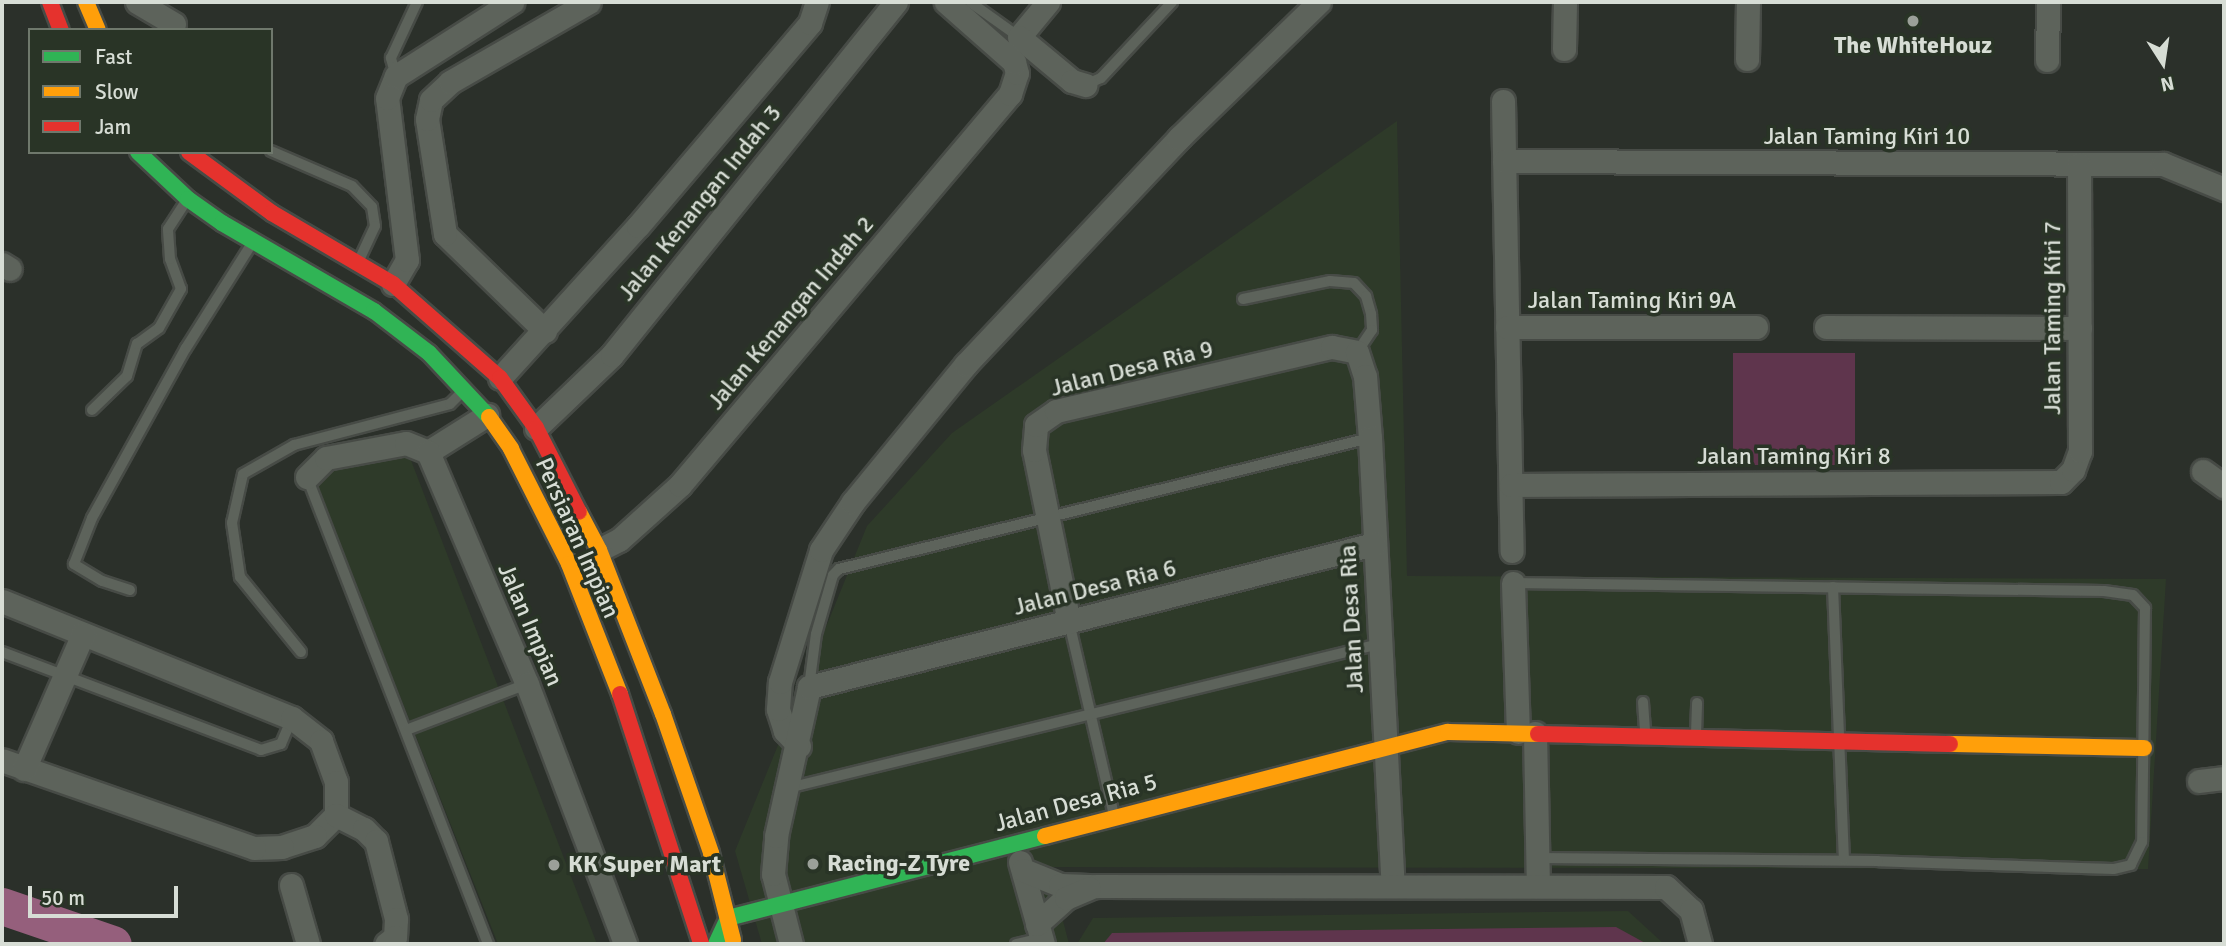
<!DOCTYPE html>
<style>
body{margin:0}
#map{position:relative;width:2226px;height:946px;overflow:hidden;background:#2b302a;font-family:Signika,sans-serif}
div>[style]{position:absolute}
.built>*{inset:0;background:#2e3a29}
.green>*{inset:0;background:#5f354d;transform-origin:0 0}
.river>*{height:37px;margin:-18.5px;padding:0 18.5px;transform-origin:18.5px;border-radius:18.5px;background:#955f7c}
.roads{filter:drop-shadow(2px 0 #474b46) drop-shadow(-2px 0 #474b46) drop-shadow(0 2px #474b46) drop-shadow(0 -2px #474b46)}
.lane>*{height:10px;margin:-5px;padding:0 5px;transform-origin:5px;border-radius:5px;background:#5d635b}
.street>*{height:23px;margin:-11.5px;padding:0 11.5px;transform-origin:11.5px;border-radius:11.5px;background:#5d635b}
.fast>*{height:16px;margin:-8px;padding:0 8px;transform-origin:8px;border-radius:8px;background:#30b455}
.slow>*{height:16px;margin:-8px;padding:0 8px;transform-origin:8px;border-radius:8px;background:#ff9f0a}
.jam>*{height:16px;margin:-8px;padding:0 8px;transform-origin:8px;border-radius:8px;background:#e5322d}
.dots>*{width:19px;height:19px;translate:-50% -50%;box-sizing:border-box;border:4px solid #293426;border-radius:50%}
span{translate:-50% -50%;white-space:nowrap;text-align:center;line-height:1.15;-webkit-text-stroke:7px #293426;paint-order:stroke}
.poi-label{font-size:24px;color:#d7ddd5;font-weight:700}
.left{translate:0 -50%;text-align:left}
.street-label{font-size:24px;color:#d7ddd5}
.frame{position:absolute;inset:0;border:4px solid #d7ddd5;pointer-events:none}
.legend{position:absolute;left:28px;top:28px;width:245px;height:126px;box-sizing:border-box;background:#293426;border:2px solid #6f786c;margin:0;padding:9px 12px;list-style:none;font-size:21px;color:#d7ddd5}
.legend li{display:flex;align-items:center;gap:14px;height:35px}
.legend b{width:35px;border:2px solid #6f786c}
.north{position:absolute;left:2128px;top:28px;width:70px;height:70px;-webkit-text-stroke:5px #293426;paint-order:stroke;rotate:168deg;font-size:19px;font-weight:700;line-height:28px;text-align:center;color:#d7ddd5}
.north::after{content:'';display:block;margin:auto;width:24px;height:32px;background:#d7ddd5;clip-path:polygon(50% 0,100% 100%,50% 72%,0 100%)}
.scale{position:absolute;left:28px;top:886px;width:150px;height:32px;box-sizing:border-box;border:4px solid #d7ddd5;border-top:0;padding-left:9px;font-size:21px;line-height:24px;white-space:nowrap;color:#d7ddd5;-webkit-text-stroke:5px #293426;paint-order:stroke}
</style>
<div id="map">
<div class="built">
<i style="clip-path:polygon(1397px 121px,1407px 576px,2166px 579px,2148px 869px,1049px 867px,1069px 944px,762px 944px,735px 851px,867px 526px,952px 433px)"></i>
<i style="clip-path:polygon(407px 450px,597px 944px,498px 944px,315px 481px,329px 465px)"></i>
<i style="clip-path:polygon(1628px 911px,1664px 944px,1077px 944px,1093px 918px)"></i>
</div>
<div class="green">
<i style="left:1733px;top:353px;width:122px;height:112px"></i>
<i style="clip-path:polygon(1616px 927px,1647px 944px,1103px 944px,1112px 933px)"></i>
</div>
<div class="river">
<i style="left:2px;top:906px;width:117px;rotate:18.9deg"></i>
</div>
<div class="roads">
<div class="lane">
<i style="left:970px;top:2px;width:60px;rotate:35.5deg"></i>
<i style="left:396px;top:76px;width:19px;rotate:-106deg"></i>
<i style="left:391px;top:58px;width:62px;rotate:-65.1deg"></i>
<i style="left:1085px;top:85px;width:17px;rotate:-24deg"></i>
<i style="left:1101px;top:78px;width:104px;rotate:-46.9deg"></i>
<i style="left:271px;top:151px;width:88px;rotate:23.4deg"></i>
<i style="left:352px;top:186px;width:29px;rotate:46deg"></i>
<i style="left:372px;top:207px;width:19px;rotate:81deg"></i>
<i style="left:375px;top:226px;width:40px;rotate:115deg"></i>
<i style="left:1243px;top:299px;width:89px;rotate:-11.7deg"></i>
<i style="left:1330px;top:281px;width:24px;rotate:5deg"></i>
<i style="left:1354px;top:283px;width:18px;rotate:47deg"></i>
<i style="left:1366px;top:296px;width:19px;rotate:74deg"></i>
<i style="left:1371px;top:314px;width:16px;rotate:86deg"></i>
<i style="left:1372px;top:330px;width:27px;rotate:124deg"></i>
<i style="left:92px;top:410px;width:49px;rotate:-44.2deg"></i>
<i style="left:127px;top:376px;width:34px;rotate:-73deg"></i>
<i style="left:137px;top:344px;width:27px;rotate:-36deg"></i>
<i style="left:159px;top:328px;width:45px;rotate:-60.6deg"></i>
<i style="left:181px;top:289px;width:32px;rotate:-110deg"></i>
<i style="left:170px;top:259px;width:30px;rotate:-94deg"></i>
<i style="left:168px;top:229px;width:33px;rotate:-57deg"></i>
<i style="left:307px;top:477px;width:501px;rotate:68.81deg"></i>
<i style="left:1513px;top:583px;width:591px;rotate:0.78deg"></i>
<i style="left:2104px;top:591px;width:29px;rotate:8deg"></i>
<i style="left:2133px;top:595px;width:18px;rotate:47deg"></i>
<i style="left:2145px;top:608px;width:234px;rotate:90.7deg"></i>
<i style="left:2142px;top:842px;width:25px;rotate:116deg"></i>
<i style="left:2131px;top:865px;width:18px;rotate:167deg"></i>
<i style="left:2113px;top:869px;width:235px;rotate:-178.1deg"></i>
<i style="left:1878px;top:861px;width:340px;rotate:-179.5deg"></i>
<i style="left:1833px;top:587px;width:273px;rotate:87.7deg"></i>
<i style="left:130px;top:590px;width:29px;rotate:-162deg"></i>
<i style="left:102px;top:581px;width:33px;rotate:-149deg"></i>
<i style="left:74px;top:564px;width:49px;rotate:-68.6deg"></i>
<i style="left:92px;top:518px;width:194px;rotate:-61.1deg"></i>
<i style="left:186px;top:348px;width:124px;rotate:-57.8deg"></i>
<i style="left:1069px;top:622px;width:198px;rotate:76.9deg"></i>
<i style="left:2px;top:652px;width:277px;rotate:20.7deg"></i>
<i style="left:261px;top:750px;width:21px;rotate:-17deg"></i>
<i style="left:281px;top:744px;width:28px;rotate:-67deg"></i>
<i style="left:301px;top:652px;width:97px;rotate:-129.1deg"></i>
<i style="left:240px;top:577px;width:55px;rotate:-98.4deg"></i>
<i style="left:232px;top:523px;width:50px;rotate:-77.3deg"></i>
<i style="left:243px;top:474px;width:59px;rotate:-29.6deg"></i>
<i style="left:294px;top:445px;width:161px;rotate:-14.7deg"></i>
<i style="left:450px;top:404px;width:16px;rotate:-45deg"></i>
<i style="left:809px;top:687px;width:53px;rotate:-82.5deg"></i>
<i style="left:816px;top:634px;width:61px;rotate:-73.9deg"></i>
<i style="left:833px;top:575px;width:8px;rotate:-45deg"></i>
<i style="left:839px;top:569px;width:547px;rotate:-13.86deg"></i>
<i style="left:1643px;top:702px;width:31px;rotate:86deg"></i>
<i style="left:409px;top:729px;width:126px;rotate:-20.9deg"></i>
<i style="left:1696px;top:734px;width:31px;rotate:-88deg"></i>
<i style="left:788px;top:788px;width:608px;rotate:-13.69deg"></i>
<i style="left:1016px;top:944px;width:26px;rotate:-13deg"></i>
</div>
<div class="street">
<i style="left:137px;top:2px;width:43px;rotate:30.7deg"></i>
<i style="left:1048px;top:2px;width:45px;rotate:129.6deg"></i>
<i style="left:1019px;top:37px;width:69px;rotate:39.7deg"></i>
<i style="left:1072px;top:81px;width:14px;rotate:17deg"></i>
<i style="left:1564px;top:49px;width:47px;rotate:-88.8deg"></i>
<i style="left:1747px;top:59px;width:57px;rotate:-89deg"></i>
<i style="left:2047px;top:60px;width:58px;rotate:-89deg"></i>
<i style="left:1503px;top:101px;width:450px;rotate:88.9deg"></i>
<i style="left:1504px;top:161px;width:659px;rotate:0.26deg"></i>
<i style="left:2163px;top:164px;width:66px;rotate:22.3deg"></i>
<i style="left:2px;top:264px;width:9px;rotate:32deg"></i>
<i style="left:393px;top:284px;width:28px;rotate:-60deg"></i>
<i style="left:407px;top:260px;width:163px;rotate:-97deg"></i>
<i style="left:387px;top:98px;width:24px;rotate:-68deg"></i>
<i style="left:396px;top:76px;width:138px;rotate:-32.5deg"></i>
<i style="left:1507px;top:327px;width:249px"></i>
<i style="left:1826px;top:327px;width:254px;rotate:0.2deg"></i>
<i style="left:545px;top:331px;width:139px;rotate:-135.9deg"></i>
<i style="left:445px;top:234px;width:116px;rotate:-98.9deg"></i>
<i style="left:427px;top:119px;width:19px;rotate:-78deg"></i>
<i style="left:431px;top:100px;width:26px;rotate:-43deg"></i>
<i style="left:450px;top:82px;width:160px;rotate:-29.9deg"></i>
<i style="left:500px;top:378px;width:205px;rotate:-47.8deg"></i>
<i style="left:638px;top:226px;width:266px;rotate:-49.7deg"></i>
<i style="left:810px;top:23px;width:22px;rotate:-72deg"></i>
<i style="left:536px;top:428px;width:105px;rotate:-43.8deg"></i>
<i style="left:612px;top:355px;width:453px;rotate:-51.2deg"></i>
<i style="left:428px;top:452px;width:70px;rotate:-32.1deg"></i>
<i style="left:2203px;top:471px;width:26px;rotate:36deg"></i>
<i style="left:307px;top:477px;width:27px;rotate:-45deg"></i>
<i style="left:326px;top:458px;width:81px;rotate:-10.6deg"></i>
<i style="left:406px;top:443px;width:24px;rotate:22deg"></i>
<i style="left:428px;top:452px;width:252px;rotate:66.9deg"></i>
<i style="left:527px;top:684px;width:278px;rotate:69.3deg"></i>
<i style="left:1511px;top:485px;width:550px;rotate:-0.31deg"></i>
<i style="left:2061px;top:482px;width:17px;rotate:-45deg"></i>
<i style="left:2073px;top:470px;width:20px;rotate:-70deg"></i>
<i style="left:2080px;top:451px;width:287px;rotate:-90.2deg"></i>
<i style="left:599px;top:550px;width:22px;rotate:-27deg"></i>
<i style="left:619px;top:540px;width:82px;rotate:-42deg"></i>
<i style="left:680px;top:485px;width:512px;rotate:-49.84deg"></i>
<i style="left:1010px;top:94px;width:22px;rotate:-72deg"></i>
<i style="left:1017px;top:73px;width:11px;rotate:-105deg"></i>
<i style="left:1014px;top:62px;width:91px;rotate:-138.6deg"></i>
<i style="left:1513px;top:583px;width:149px;rotate:88.1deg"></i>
<i style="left:2px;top:601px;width:313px;rotate:22deg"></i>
<i style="left:292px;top:718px;width:37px;rotate:38deg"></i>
<i style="left:321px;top:741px;width:44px;rotate:69.9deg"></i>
<i style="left:336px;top:782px;width:33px;rotate:90deg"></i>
<i style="left:336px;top:815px;width:30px;rotate:135deg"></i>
<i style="left:315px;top:836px;width:35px;rotate:162deg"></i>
<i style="left:282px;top:847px;width:28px;rotate:178deg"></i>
<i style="left:254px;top:848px;width:267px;rotate:-160.8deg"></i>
<i style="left:1069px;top:622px;width:176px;rotate:-101.5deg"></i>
<i style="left:1034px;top:450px;width:25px;rotate:-85deg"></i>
<i style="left:1036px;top:425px;width:24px;rotate:-35deg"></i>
<i style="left:1056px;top:411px;width:283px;rotate:-13.1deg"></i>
<i style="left:1332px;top:347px;width:25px;rotate:11deg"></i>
<i style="left:1357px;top:352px;width:25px;rotate:72deg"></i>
<i style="left:1365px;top:376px;width:62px;rotate:85.4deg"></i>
<i style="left:1370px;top:438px;width:448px;rotate:87.1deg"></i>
<i style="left:1535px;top:733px;width:153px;rotate:88.9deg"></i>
<i style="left:799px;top:746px;width:21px;rotate:-133deg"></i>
<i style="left:785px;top:731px;width:23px;rotate:-108deg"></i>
<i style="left:778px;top:709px;width:27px;rotate:-86deg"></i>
<i style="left:780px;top:682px;width:138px;rotate:-72.7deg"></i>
<i style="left:821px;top:550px;width:58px;rotate:-56.3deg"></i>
<i style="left:853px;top:502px;width:178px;rotate:-50.7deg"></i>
<i style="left:966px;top:364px;width:311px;rotate:-46.7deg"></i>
<i style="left:1179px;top:138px;width:195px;rotate:-44.2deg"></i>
<i style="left:24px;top:769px;width:147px;rotate:-66.4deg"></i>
<i style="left:2199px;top:781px;width:25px;rotate:-7deg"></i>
<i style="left:336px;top:815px;width:31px;rotate:27deg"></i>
<i style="left:364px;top:829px;width:17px;rotate:45deg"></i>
<i style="left:376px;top:841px;width:81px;rotate:75.6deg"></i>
<i style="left:396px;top:919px;width:18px;rotate:93deg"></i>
<i style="left:395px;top:937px;width:11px;rotate:142deg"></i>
<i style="left:1020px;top:862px;width:85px;rotate:74.3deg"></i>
<i style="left:1023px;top:870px;width:40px;rotate:22deg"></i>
<i style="left:1060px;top:885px;width:36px;rotate:2deg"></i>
<i style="left:1096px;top:886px;width:570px;rotate:0.1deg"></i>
<i style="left:1666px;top:887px;width:34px;rotate:43deg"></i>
<i style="left:1691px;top:910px;width:35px;rotate:75deg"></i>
<i style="left:291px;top:885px;width:61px;rotate:73.9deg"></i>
<i style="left:1037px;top:924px;width:39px;rotate:-42deg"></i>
<i style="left:1066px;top:898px;width:25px;rotate:-23deg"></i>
<i style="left:791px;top:944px;width:72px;rotate:-104.4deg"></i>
<i style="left:773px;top:874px;width:38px;rotate:-85deg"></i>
<i style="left:776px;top:836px;width:153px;rotate:-77.5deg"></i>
<i style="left:809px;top:687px;width:583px;rotate:-14.2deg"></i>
</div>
<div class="fast">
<i style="left:138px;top:152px;width:69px;rotate:43.2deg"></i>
<i style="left:188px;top:199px;width:42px;rotate:35.2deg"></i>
<i style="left:222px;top:223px;width:176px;rotate:30.1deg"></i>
<i style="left:374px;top:311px;width:69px;rotate:37.4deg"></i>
<i style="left:429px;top:353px;width:88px;rotate:46.8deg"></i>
<i style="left:716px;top:944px;width:29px;rotate:-65deg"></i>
<i style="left:728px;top:918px;width:327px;rotate:-14.5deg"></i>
</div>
<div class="slow">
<i style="left:86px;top:2px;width:30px;rotate:67deg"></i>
<i style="left:489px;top:417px;width:39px;rotate:55deg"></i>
<i style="left:511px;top:449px;width:129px;rotate:63.2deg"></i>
<i style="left:569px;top:564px;width:140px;rotate:68.6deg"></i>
<i style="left:579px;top:512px;width:43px;rotate:62.2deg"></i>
<i style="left:599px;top:550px;width:176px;rotate:68.7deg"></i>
<i style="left:663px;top:714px;width:147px;rotate:70.9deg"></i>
<i style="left:711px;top:853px;width:90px;rotate:75.8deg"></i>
<i style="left:1950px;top:744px;width:194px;rotate:1.2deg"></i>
<i style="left:1045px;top:836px;width:416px;rotate:-14.5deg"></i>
<i style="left:1448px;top:732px;width:90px;rotate:1.3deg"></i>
</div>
<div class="jam">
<i style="left:50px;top:2px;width:30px;rotate:69deg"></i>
<i style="left:189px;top:152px;width:103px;rotate:36.3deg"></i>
<i style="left:272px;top:213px;width:140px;rotate:30.4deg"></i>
<i style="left:393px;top:284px;width:142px;rotate:41.3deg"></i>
<i style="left:500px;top:378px;width:62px;rotate:54.2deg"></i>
<i style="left:536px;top:428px;width:94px;rotate:62.9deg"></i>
<i style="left:620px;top:694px;width:263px;rotate:72deg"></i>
<i style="left:1538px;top:734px;width:412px;rotate:1.4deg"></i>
</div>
</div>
<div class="dots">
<i style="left:1913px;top:21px;background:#9ba099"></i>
<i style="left:813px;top:864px;background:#9ba099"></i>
<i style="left:554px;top:865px;background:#9ba099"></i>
</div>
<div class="poi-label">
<span style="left:1913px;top:46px">The WhiteHouz</span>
<span class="left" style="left:827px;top:864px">Racing-Z Tyre</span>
<span class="left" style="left:568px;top:865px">KK Super Mart</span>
</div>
<div class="street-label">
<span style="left:1867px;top:137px">Jalan Taming Kiri 10</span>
<span style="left:700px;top:203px;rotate:-51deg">Jalan Kenangan Indah 3</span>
<span style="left:1632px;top:301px">Jalan Taming Kiri 9A</span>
<span style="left:791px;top:313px;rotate:-50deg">Jalan Kenangan Indah 2</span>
<span style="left:2053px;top:318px;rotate:-90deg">Jalan Taming Kiri 7</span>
<span style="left:1132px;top:369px;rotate:-14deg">Jalan Desa Ria 9</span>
<span style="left:1794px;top:457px">Jalan Taming Kiri 8</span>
<span style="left:577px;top:538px;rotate:66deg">Persiaran Impian</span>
<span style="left:1095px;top:588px;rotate:-14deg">Jalan Desa Ria 6</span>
<span style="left:1352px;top:619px;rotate:-93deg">Jalan Desa Ria</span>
<span style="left:530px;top:625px;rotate:67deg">Jalan Impian</span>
<span style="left:1076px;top:803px;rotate:-15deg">Jalan Desa Ria 5</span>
</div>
<div class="frame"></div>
<ul class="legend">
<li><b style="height:9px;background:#30b455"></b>Fast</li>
<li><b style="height:9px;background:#ff9f0a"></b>Slow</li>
<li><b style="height:9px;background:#e5322d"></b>Jam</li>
</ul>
<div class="north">N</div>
<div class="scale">50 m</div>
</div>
